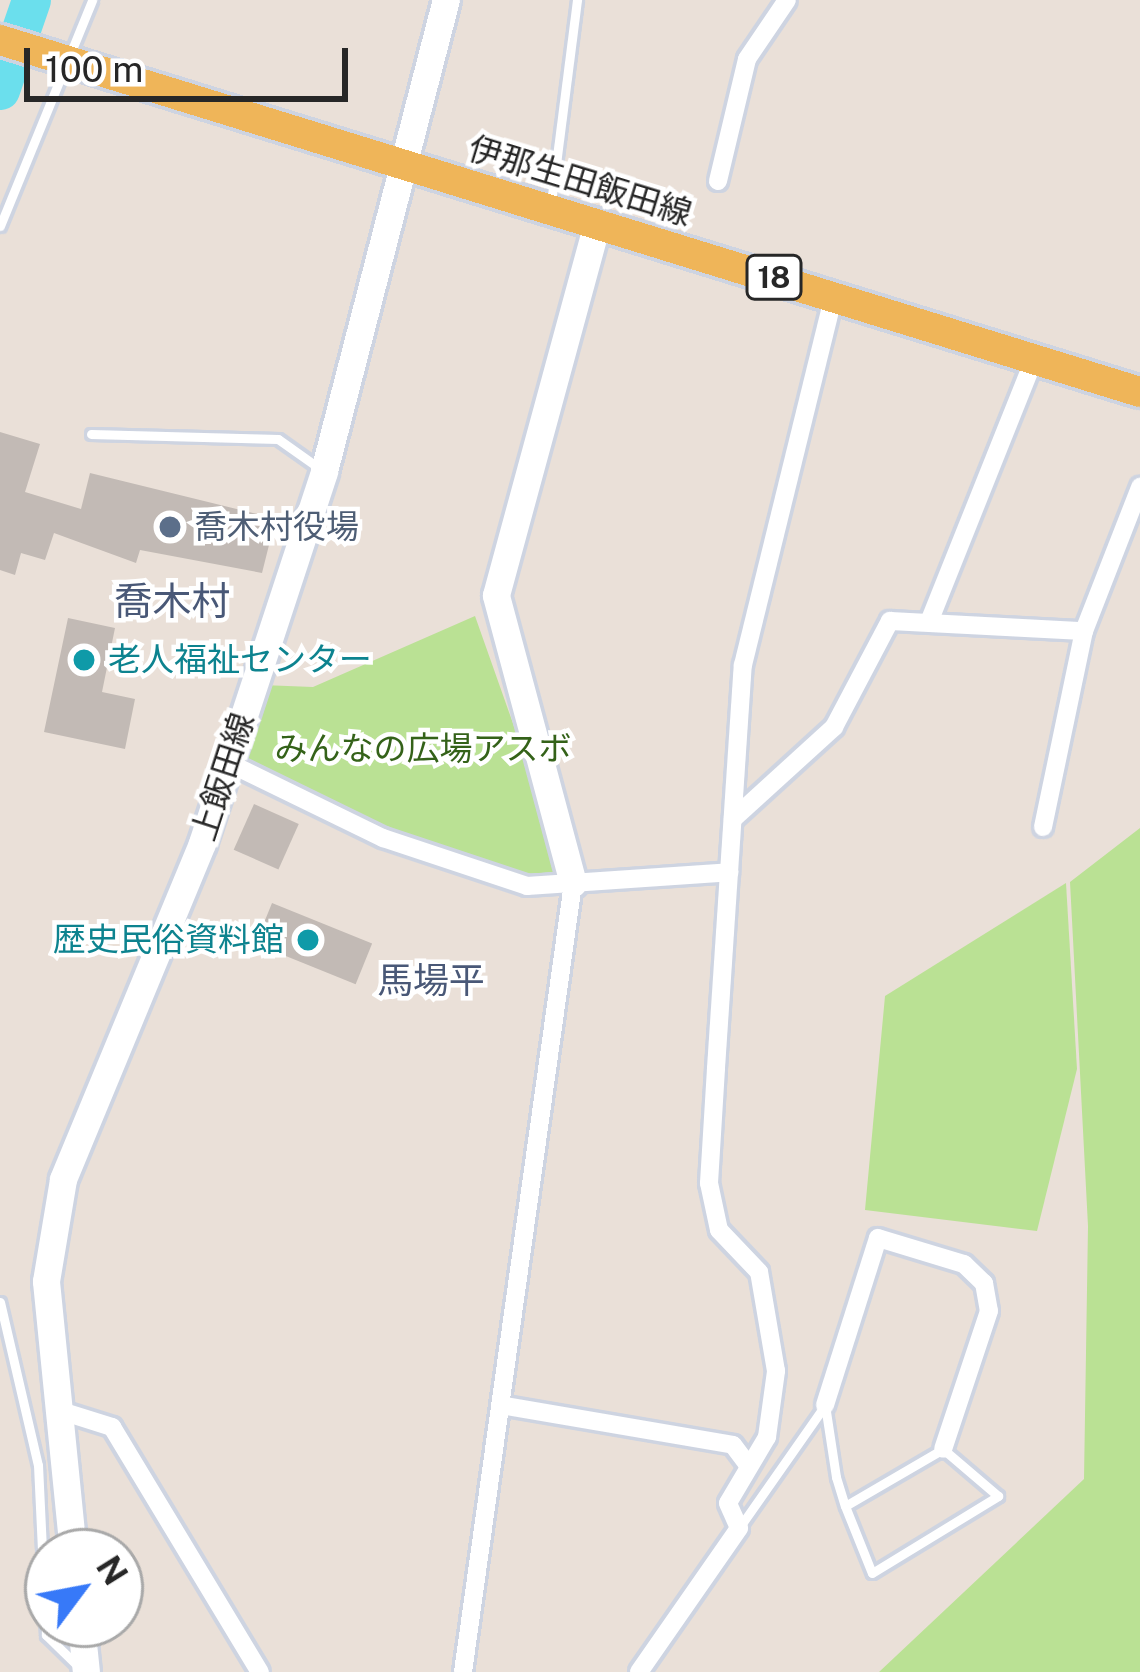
<!DOCTYPE html>
<meta charset="utf-8">
<style>
body{margin:0}
#map{position:relative;width:1140px;height:1672px;overflow:hidden;background:#eae0d8;font-family:"Public Sans","Noto Sans JP",sans-serif}
div>[style]{position:absolute}
.green>*{inset:0;background:#bae194}
.river>*{height:39px;margin:-19.5px;padding:0 19.5px;transform-origin:19.5px;border-radius:19.5px;background:#6bdfed}
.building>*{inset:0;background:#c2bab5;transform-origin:0 0}
.roads{filter:drop-shadow(3px 0 #ced4e1) drop-shadow(-3px 0 #ced4e1) drop-shadow(0 3px #ced4e1) drop-shadow(0 -3px #ced4e1)}
.lane>*{height:9px;margin:-4.5px;padding:0 4.5px;transform-origin:4.5px;border-radius:4.5px;background:#fff}
.street>*{height:18px;margin:-9px;padding:0 9px;transform-origin:9px;border-radius:9px;background:#fff}
.secondary>*{height:27px;margin:-13.5px;padding:0 13.5px;transform-origin:13.5px;border-radius:13.5px;background:#fff}
.primary>*{height:30px;margin:-15px;padding:0 15px;transform-origin:15px;border-radius:15px;background:#efb559}
.dots>*{width:33px;height:33px;translate:-50% -50%;box-sizing:border-box;border:6px solid #fff;border-radius:50%}
span{translate:-50% -50%;white-space:nowrap;text-align:center;line-height:1.15;-webkit-text-stroke:9px #fff;paint-order:stroke}
.shield-label span{padding:3px 9px;background:#fff;border:3px solid;border-radius:9px;-webkit-text-stroke-width:0}
.shield-label{font-size:30px;color:#272727;font-weight:700}
.street-label{font-size:33px;color:#272727}
.service-label{font-size:33px;color:#4e5e75}
.left{translate:0 -50%;text-align:left}
.culture-label{font-size:33px;color:#0d838f}
.right{translate:-100% -50%;text-align:right}
.park-label{font-size:33px;color:#346219}
.neighbourhood-label{font-size:36px;color:#495877}
.quarter-label{font-size:39px;color:#495877}
.north{position:absolute;left:24px;top:1528px;width:120px;height:120px;box-sizing:border-box;background:#fff;border:3px solid #a9a9a9;border-radius:50%;rotate:58deg;font-size:33px;font-weight:700;line-height:48px;text-align:center;color:#272727}
.north::after{content:'';display:block;margin:auto;width:42px;height:54px;background:#3779f8;clip-path:polygon(50% 0,100% 100%,50% 72%,0 100%)}
.scale{position:absolute;left:24px;top:48px;width:324px;height:54px;box-sizing:border-box;border:6px solid #272727;border-top:0;padding-left:15px;font-size:36px;line-height:42px;white-space:nowrap;color:#272727;-webkit-text-stroke:9px #fff;paint-order:stroke}
</style>
<div id="map">
<div class="green">
<i style="clip-path:polygon(475px 616px,568px 879px,524px 885px,476px 871px,227px 762px,262px 685px,313px 687px)"></i>
<i style="clip-path:polygon(1140px 828px,1140px 1672px,879px 1672px,1084px 1479px,1088px 1226px,1070px 882px)"></i>
<i style="clip-path:polygon(1066px 883px,1077px 1069px,1037px 1231px,865px 1210px,885px 996px)"></i>
</div>
<div class="river">
<i style="left:0;top:90px;width:95px;rotate:-71deg"></i>
</div>
<div class="building">
<i style="clip-path:polygon(0 432px,40px 444px,25px 492px,81px 509px,90px 473px,257px 514px,255px 525px,273px 529px,262px 573px,140px 550px,136px 563px,54px 533px,45px 560px,21px 553px,15px 575px,0 570px)"></i>
<i style="clip-path:polygon(68px 618px,115px 628px,102px 692px,135px 699px,125px 749px,44px 732px)"></i>
<i style="left:254px;top:804px;width:49px;height:50px;rotate:24deg"></i>
<i style="left:272px;top:903px;width:108px;height:44px;rotate:22deg"></i>
</div>
<div class="roads">
<div class="lane">
<i style="left:551px;top:203px;width:205px;rotate:-82.7deg"></i>
<i style="left:0;top:226px;width:244px;rotate:-67.8deg"></i>
<i style="left:91px;top:434px;width:187px;rotate:1.5deg"></i>
<i style="left:278px;top:439px;width:50px;rotate:35.3deg"></i>
<i style="left:0;top:1302px;width:167px;rotate:76.9deg"></i>
<i style="left:38px;top:1465px;width:170px;rotate:87.3deg"></i>
<i style="left:46px;top:1635px;width:49px;rotate:44.2deg"></i>
<i style="left:825px;top:1405px;width:73px;rotate:81.3deg"></i>
<i style="left:836px;top:1477px;width:30px;rotate:73deg"></i>
<i style="left:845px;top:1506px;width:72px;rotate:68.1deg"></i>
<i style="left:872px;top:1573px;width:148px;rotate:-31.4deg"></i>
<i style="left:998px;top:1496px;width:72px;rotate:-139.5deg"></i>
<i style="left:943px;top:1449px;width:113px;rotate:149.8deg"></i>
<i style="left:739px;top:1528px;width:150px;rotate:-55deg"></i>
</div>
<div class="street">
<i style="left:718px;top:181px;width:125px;rotate:-76.6deg"></i>
<i style="left:747px;top:59px;width:71px;rotate:-55.9deg"></i>
<i style="left:931px;top:617px;width:280px;rotate:-68.2deg"></i>
<i style="left:227px;top:762px;width:174px;rotate:26deg"></i>
<i style="left:383px;top:838px;width:152px;rotate:18.4deg"></i>
<i style="left:527px;top:886px;width:203px;rotate:-3.9deg"></i>
<i style="left:733px;top:819px;width:137px;rotate:-42.3deg"></i>
<i style="left:834px;top:727px;width:120px;rotate:-62.2deg"></i>
<i style="left:890px;top:621px;width:194px;rotate:3deg"></i>
<i style="left:1043px;top:827px;width:200px;rotate:-78.2deg"></i>
<i style="left:1084px;top:631px;width:155px;rotate:-68.7deg"></i>
<i style="left:825px;top:1405px;width:175px;rotate:-72.4deg"></i>
<i style="left:878px;top:1238px;width:90px;rotate:16.8deg"></i>
<i style="left:964px;top:1264px;width:28px;rotate:44deg"></i>
<i style="left:984px;top:1283px;width:28px;rotate:80deg"></i>
<i style="left:989px;top:1311px;width:145px;rotate:108.4deg"></i>
<i style="left:506px;top:1406px;width:230px;rotate:9.7deg"></i>
<i style="left:733px;top:1445px;width:25px;rotate:53deg"></i>
<i style="left:58px;top:1410px;width:57px;rotate:17.5deg"></i>
<i style="left:112px;top:1427px;width:286px;rotate:58.9deg"></i>
<i style="left:463px;top:1672px;width:797px;rotate:-82.06deg"></i>
<i style="left:639px;top:1672px;width:175px;rotate:-55.2deg"></i>
<i style="left:739px;top:1528px;width:27px;rotate:-114deg"></i>
<i style="left:728px;top:1503px;width:77px;rotate:-59.4deg"></i>
<i style="left:767px;top:1437px;width:67px;rotate:-82.2deg"></i>
<i style="left:776px;top:1371px;width:100px;rotate:-99.7deg"></i>
<i style="left:759px;top:1272px;width:58px;rotate:-133.6deg"></i>
<i style="left:719px;top:1230px;width:48px;rotate:-102deg"></i>
<i style="left:709px;top:1183px;width:115px;rotate:-86.5deg"></i>
<i style="left:716px;top:1068px;width:404px;rotate:-86.2deg"></i>
<i style="left:743px;top:665px;width:381px;rotate:-76.2deg"></i>
</div>
<div class="secondary">
<i style="left:573px;top:883px;width:298px;rotate:-105deg"></i>
<i style="left:496px;top:595px;width:385px;rotate:-74.8deg"></i>
<i style="left:73px;top:1552px;width:272px;rotate:-95.7deg"></i>
<i style="left:46px;top:1281px;width:103px;rotate:-80.5deg"></i>
<i style="left:63px;top:1179px;width:364px;rotate:-67.5deg"></i>
<i style="left:202px;top:843px;width:391px;rotate:-71.8deg"></i>
<i style="left:324px;top:471px;width:487px;rotate:-75.5deg"></i>
<i style="left:81px;top:1624px;width:48px;rotate:84.1deg"></i>
</div>
<div class="primary">
<i style="left:0;top:40px;width:1193px;rotate:17.16deg"></i>
</div>
</div>
<div class="dots">
<i style="left:170px;top:527px;background:#5c6f8a"></i>
<i style="left:84px;top:660px;background:#0f9aa8"></i>
<i style="left:308px;top:940px;background:#0f9aa8"></i>
</div>
<div class="shield-label">
<span style="left:774px;top:277px">18</span>
</div>
<div class="street-label">
<span style="left:580px;top:181px;rotate:17deg">伊那生田飯田線</span>
<span style="left:223px;top:777px;rotate:-72deg">上飯田線</span>
</div>
<div class="service-label">
<span class="left" style="left:194px;top:527px">喬木村役場</span>
</div>
<div class="culture-label">
<span class="left" style="left:108px;top:660px">老人福祉センター</span>
<span class="right" style="left:284px;top:940px">歴史民俗資料館</span>
</div>
<div class="park-label">
<span style="left:423px;top:749px">みんなの広場アスボ</span>
</div>
<div class="neighbourhood-label">
<span style="left:431px;top:981px">馬場平</span>
</div>
<div class="quarter-label">
<span style="left:172px;top:601px">喬木村</span>
</div>
<div class="north">N</div>
<div class="scale">100 m</div>
</div>
